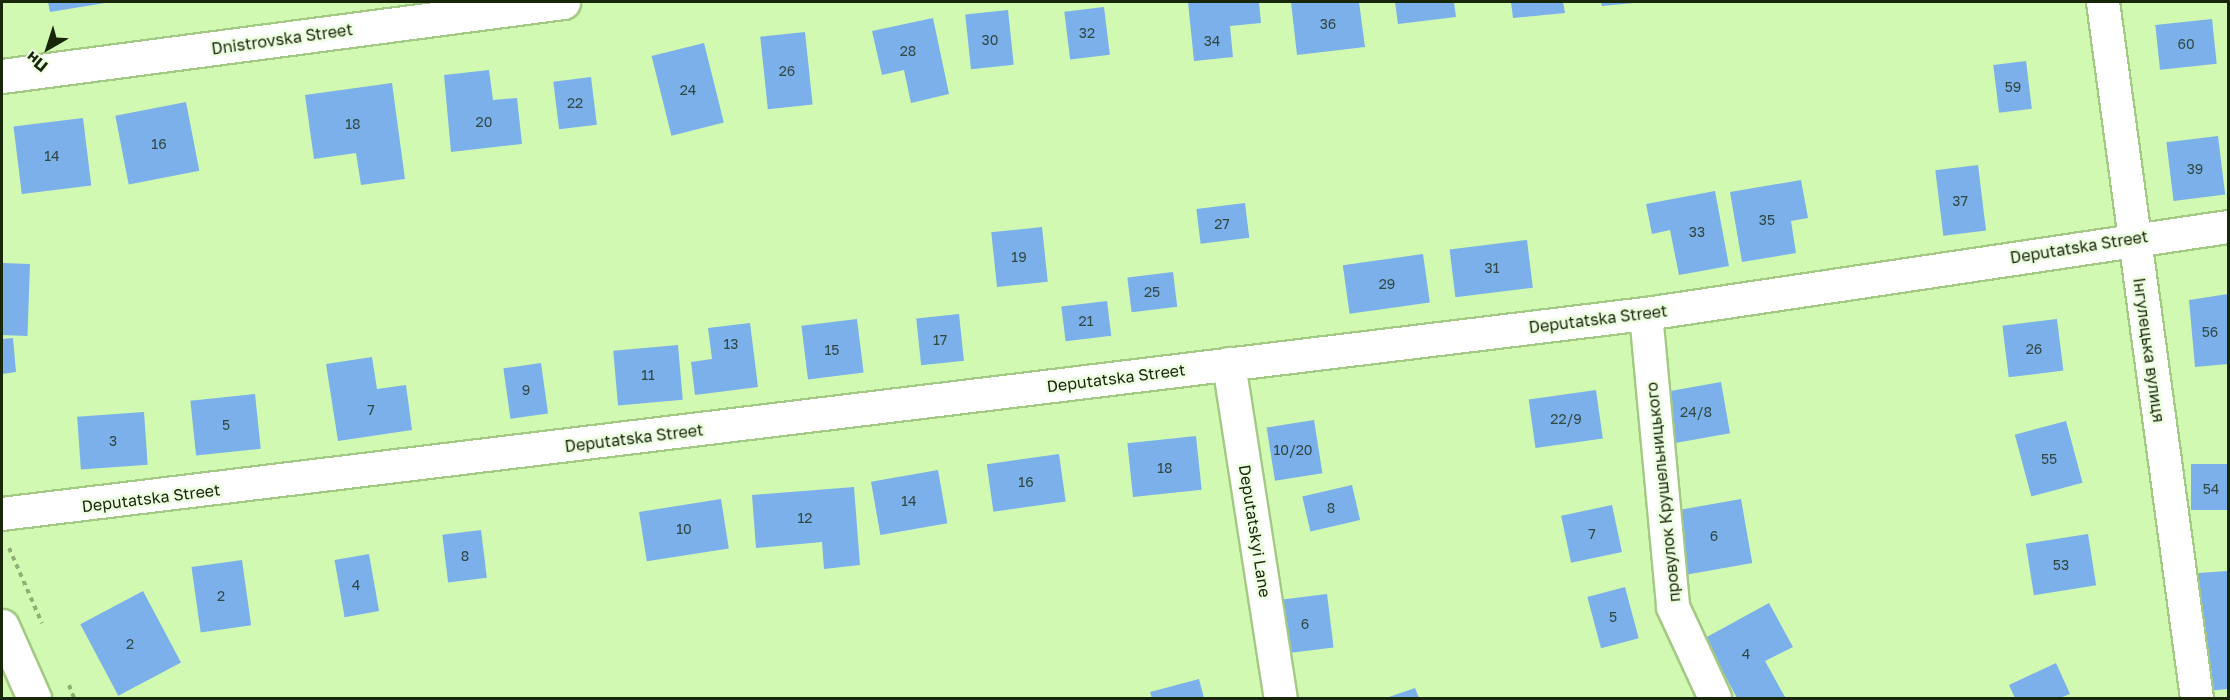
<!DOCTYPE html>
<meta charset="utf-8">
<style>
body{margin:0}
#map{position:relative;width:2230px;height:700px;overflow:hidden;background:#d2f9b2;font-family:"Golos Text",sans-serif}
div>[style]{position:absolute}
.building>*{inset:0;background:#7bb0ea;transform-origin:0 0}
.path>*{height:4px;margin-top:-2px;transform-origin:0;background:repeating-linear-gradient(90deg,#90af77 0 4.5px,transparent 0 9px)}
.roads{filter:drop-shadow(2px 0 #a4c984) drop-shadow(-2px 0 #a4c984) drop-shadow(0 2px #a4c984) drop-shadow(0 -2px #a4c984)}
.street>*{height:32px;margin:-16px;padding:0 16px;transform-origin:16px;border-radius:16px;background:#fff}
.secondary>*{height:33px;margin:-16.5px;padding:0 16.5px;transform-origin:16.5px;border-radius:16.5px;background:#fff}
span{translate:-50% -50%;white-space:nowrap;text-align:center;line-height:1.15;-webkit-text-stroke:5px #eefee2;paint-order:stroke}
.number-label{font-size:14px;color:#314842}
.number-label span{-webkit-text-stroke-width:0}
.street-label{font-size:16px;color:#18260a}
.frame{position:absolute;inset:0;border:3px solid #18260a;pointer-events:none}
.north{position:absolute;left:18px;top:18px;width:60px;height:60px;-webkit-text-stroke:4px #eefee2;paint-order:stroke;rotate:219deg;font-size:16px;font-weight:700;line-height:24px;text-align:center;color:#18260a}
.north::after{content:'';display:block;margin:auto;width:21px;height:27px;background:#18260a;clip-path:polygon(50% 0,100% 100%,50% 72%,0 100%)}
</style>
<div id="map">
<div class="building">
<i style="clip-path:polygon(48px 2px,105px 2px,105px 3px,50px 12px)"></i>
<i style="clip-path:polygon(1188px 2px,1259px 2px,1261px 23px,1230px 26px,1233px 57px,1194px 61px)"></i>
<i style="clip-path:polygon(1291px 2px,1359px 2px,1365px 47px,1297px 55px)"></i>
<i style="clip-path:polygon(1395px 2px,1454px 2px,1456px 17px,1398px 24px)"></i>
<i style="clip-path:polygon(1511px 2px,1563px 2px,1565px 13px,1513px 18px)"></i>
<i style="clip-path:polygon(1601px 2px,1633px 2px,1634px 3px,1602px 6px)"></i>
<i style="left:1104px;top:7px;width:48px;height:40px;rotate:83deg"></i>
<i style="left:1008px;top:10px;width:55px;height:43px;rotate:84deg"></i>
<i style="clip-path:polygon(933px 18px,949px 94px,911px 103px,904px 70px,882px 75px,872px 31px)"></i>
<i style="left:2212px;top:19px;width:45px;height:57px;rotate:84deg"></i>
<i style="left:805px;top:32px;width:73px;height:45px;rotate:84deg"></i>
<i style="left:704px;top:43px;width:82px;height:54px;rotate:76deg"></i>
<i style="left:2026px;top:61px;width:48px;height:33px;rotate:83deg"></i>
<i style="clip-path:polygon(489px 70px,493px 100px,517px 98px,522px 144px,451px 152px,444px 75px)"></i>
<i style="left:591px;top:77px;width:48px;height:38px;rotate:83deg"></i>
<i style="clip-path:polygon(392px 83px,405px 179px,361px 185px,356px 153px,314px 159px,305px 95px)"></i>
<i style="left:186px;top:102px;width:70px;height:72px;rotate:79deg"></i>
<i style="left:83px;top:118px;width:68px;height:70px;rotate:83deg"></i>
<i style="left:2218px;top:136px;width:59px;height:52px;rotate:83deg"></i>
<i style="left:1978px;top:165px;width:66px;height:43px;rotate:83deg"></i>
<i style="clip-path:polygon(1801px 180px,1808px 218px,1791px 221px,1796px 253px,1742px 262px,1730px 192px)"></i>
<i style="clip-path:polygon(1715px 191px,1729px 266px,1679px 275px,1670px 230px,1652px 234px,1646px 204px)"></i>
<i style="left:1245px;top:203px;width:35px;height:49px;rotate:83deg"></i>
<i style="left:1042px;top:227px;width:55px;height:51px;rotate:84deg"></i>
<i style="left:1527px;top:240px;width:48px;height:78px;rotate:83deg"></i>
<i style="left:1423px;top:254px;width:49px;height:81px;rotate:82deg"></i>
<i style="left:2px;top:263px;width:28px;height:72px;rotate:2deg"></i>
<i style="left:1173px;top:272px;width:35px;height:46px;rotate:83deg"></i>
<i style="clip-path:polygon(2228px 294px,2228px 364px,2195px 367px,2189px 300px)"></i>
<i style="left:1107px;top:301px;width:35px;height:46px;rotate:83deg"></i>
<i style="left:959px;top:314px;width:47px;height:43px;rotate:84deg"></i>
<i style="left:857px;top:319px;width:54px;height:56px;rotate:83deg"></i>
<i style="left:2057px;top:319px;width:52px;height:55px;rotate:83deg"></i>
<i style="clip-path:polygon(750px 323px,758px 387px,695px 395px,691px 362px,712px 359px,708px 328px)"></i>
<i style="clip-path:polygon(13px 338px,16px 372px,2px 374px,2px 339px)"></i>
<i style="left:678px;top:345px;width:55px;height:65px;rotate:85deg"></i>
<i style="clip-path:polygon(372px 357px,377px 389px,406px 385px,412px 430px,338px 441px,326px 364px)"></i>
<i style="left:541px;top:363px;width:51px;height:38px;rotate:82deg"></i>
<i style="left:1721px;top:382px;width:52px;height:60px;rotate:80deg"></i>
<i style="left:1596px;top:390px;width:49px;height:68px;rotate:82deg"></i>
<i style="left:255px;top:394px;width:55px;height:65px;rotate:84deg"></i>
<i style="left:144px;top:412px;width:53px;height:67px;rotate:86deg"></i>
<i style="left:1314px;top:420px;width:54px;height:48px;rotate:81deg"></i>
<i style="left:2066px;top:421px;width:64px;height:53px;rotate:75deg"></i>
<i style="left:1196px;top:436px;width:54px;height:69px;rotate:84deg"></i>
<i style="left:1059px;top:454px;width:48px;height:73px;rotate:82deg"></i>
<i style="left:2228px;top:464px;width:46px;height:37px;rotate:90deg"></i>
<i style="left:938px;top:470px;width:54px;height:68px;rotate:80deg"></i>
<i style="left:1352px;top:485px;width:36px;height:51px;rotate:77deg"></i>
<i style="clip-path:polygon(854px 487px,860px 565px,824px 569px,822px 542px,756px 548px,752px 495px)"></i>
<i style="left:721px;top:499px;width:50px;height:83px;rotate:81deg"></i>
<i style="left:1741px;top:499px;width:65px;height:66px;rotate:80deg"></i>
<i style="left:1612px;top:505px;width:48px;height:52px;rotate:78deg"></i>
<i style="left:481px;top:530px;width:48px;height:39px;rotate:83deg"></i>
<i style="left:2088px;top:534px;width:52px;height:63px;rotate:81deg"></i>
<i style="left:369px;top:554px;width:58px;height:35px;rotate:80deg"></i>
<i style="left:242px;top:560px;width:66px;height:51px;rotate:82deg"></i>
<i style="clip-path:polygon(2228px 571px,2228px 689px,2207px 691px,2198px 573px)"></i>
<i style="left:1625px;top:587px;width:53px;height:39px;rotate:75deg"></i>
<i style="left:143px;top:591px;width:81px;height:71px;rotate:62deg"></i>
<i style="left:1327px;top:594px;width:54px;height:51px;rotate:83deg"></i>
<i style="clip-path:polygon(1769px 603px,1793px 647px,1765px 661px,1785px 697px,1737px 698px,1705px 638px)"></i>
<i style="clip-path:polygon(2056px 663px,2070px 694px,2060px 698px,2015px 698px,2009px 685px)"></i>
<i style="clip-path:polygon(1199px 679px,1204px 698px,1152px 698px,1150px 692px)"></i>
<i style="clip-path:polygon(1415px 688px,1419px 698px,1386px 698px)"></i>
</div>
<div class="path">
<i style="left:9px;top:548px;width:82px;rotate:66.3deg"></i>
<i style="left:69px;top:685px;width:14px;rotate:69deg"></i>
</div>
<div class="roads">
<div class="street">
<i style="left:2103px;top:2px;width:702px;rotate:82.31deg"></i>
<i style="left:1646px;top:314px;width:294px;rotate:84.7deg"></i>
<i style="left:1673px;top:607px;width:100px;rotate:65.2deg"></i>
<i style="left:1229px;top:364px;width:338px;rotate:81.2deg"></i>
<i style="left:2px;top:514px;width:1656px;rotate:-6.94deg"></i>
<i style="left:1646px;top:314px;width:588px;rotate:-8.5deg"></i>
</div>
<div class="secondary">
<i style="left:2px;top:76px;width:566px;rotate:-7.51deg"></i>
<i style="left:2px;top:626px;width:79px;rotate:66deg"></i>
</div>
</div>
<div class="number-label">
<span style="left:1328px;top:24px">36</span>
<span style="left:1087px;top:33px">32</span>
<span style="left:990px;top:40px">30</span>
<span style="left:1212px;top:41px">34</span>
<span style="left:2186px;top:44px">60</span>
<span style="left:908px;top:51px">28</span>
<span style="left:787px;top:71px">26</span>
<span style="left:2013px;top:87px">59</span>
<span style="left:688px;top:90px">24</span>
<span style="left:575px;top:103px">22</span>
<span style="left:484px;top:122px">20</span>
<span style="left:353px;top:124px">18</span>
<span style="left:159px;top:144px">16</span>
<span style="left:52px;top:156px">14</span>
<span style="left:2195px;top:169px">39</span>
<span style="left:1960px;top:201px">37</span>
<span style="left:1767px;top:220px">35</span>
<span style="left:1222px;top:224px">27</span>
<span style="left:1697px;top:232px">33</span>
<span style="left:1019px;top:257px">19</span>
<span style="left:1492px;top:268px">31</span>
<span style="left:1387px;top:284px">29</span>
<span style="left:1152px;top:292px">25</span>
<span style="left:1086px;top:321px">21</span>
<span style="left:2210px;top:332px">56</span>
<span style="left:940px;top:340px">17</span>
<span style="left:731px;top:344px">13</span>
<span style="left:2034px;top:349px">26</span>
<span style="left:832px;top:350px">15</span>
<span style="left:648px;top:375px">11</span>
<span style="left:526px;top:390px">9</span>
<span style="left:371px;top:410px">7</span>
<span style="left:1696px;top:412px">24/8</span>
<span style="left:1566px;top:419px">22/9</span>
<span style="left:226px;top:425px">5</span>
<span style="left:113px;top:441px">3</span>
<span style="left:1293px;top:450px">10/20</span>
<span style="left:2049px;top:459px">55</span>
<span style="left:1165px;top:468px">18</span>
<span style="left:1026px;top:482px">16</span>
<span style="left:2211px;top:489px">54</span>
<span style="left:909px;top:501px">14</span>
<span style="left:1331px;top:508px">8</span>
<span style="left:805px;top:518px">12</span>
<span style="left:684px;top:529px">10</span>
<span style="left:1592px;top:534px">7</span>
<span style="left:1714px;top:536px">6</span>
<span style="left:465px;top:556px">8</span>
<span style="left:2061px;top:565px">53</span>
<span style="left:356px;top:585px">4</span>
<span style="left:221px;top:596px">2</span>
<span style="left:1613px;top:617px">5</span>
<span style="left:1305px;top:624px">6</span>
<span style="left:130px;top:644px">2</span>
<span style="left:1746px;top:654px">4</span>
</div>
<div class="street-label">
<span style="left:282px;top:39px;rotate:-8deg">Dnistrovska Street</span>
<span style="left:2079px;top:247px;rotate:-9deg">Deputatska Street</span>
<span style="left:1598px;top:319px;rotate:-7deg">Deputatska Street</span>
<span style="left:2149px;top:350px;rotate:82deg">Інгулецька вулиця</span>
<span style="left:1116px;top:378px;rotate:-7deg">Deputatska Street</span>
<span style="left:634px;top:438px;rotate:-7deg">Deputatska Street</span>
<span style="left:1663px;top:492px;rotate:-96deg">провулок Крушельницького</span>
<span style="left:151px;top:498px;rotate:-7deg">Deputatska Street</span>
<span style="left:1255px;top:531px;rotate:81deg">Deputatskyi Lane</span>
</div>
<div class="frame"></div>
<div class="north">Пн</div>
</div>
